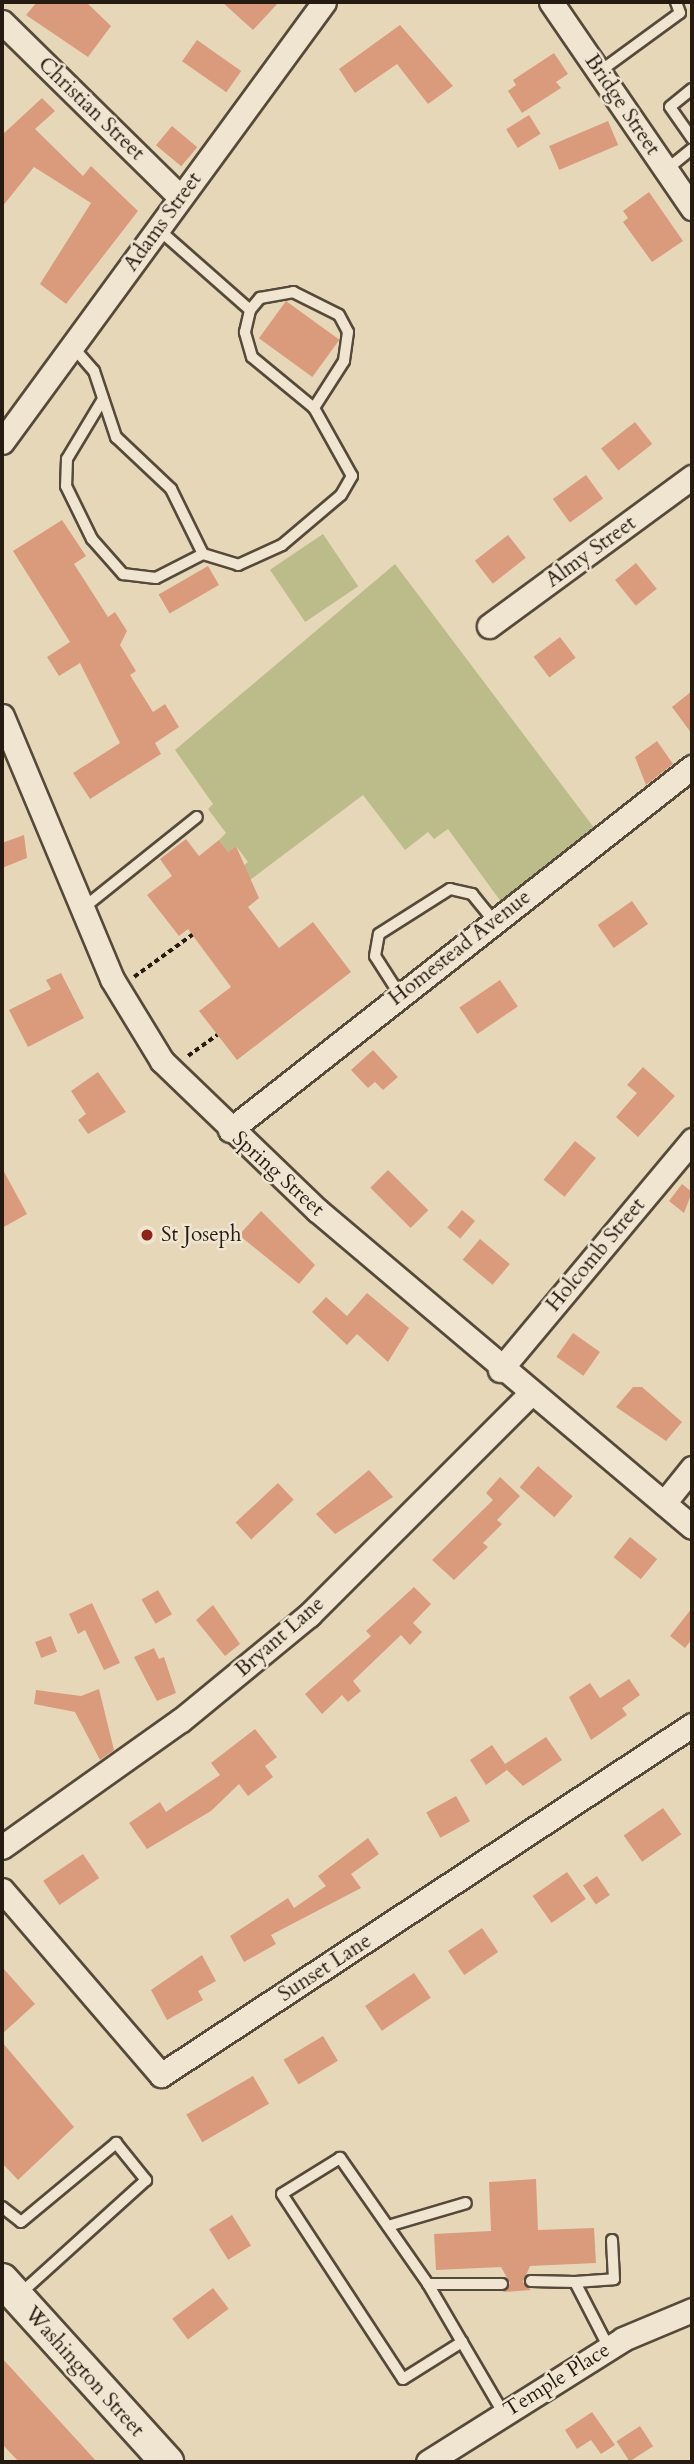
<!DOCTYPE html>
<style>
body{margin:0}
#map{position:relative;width:694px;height:2464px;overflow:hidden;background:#e6d7b8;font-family:Cardo,serif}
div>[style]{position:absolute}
.green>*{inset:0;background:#bcbc8a;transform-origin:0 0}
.building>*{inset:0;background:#da9b7d;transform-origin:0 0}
.path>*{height:3.5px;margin-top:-1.75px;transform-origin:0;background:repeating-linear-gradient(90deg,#261b10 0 5px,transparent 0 8.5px)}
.roads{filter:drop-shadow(2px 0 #564a3a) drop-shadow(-2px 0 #564a3a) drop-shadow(0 2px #564a3a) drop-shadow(0 -2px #564a3a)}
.service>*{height:10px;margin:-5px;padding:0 5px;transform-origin:5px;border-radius:5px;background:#efe5d1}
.minor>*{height:23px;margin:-11.5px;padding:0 11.5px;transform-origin:11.5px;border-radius:11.5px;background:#efe5d1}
.secondary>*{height:32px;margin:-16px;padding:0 16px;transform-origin:16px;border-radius:16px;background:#efe5d1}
.dots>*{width:19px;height:19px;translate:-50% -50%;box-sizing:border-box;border:4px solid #efe5d1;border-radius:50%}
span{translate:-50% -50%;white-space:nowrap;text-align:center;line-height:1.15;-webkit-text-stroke:5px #efe5d1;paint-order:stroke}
.street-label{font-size:21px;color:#261b10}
.poi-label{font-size:21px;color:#261b10}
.left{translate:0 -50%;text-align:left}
.frame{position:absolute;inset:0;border:4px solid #261b10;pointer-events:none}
</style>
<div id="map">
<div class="green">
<i style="left:323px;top:534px;width:63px;height:64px;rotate:56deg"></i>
<i style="clip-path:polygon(395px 564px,601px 837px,507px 910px,448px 829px,434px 839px,428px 832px,405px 850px,363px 795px,250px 880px,241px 868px,248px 862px,236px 846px,228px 852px,219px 840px,226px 833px,208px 809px,213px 804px,175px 750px)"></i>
</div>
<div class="building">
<i style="clip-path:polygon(37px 2px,86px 2px,111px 26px,88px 57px,26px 15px)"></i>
<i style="clip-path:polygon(222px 2px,279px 2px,253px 30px)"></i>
<i style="clip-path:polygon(400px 25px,453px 86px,428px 104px,397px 64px,355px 93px,339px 69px)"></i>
<i style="left:197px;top:40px;width:54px;height:26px;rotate:35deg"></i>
<i style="clip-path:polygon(554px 53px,568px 74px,556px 82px,561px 88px,522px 113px,508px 91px,516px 85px,513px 80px)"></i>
<i style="clip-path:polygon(42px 98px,55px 111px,35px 129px,83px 176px,91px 166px,138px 211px,66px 304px,40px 284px,91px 203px,34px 167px,2px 207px,2px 135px)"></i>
<i style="left:529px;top:115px;width:22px;height:27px;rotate:58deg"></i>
<i style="left:608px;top:121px;width:26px;height:64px;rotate:67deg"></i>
<i style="left:172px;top:126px;width:33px;height:25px;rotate:40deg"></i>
<i style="clip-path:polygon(649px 192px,683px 241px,652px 262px,623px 222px,628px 218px,623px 211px)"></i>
<i style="left:286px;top:301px;width:66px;height:46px;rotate:36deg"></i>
<i style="left:635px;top:422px;width:28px;height:43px;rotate:52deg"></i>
<i style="left:586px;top:475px;width:29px;height:41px;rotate:54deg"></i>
<i style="clip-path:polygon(62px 520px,86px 556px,74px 564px,108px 617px,115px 612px,127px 631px,120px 645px,136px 671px,130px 675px,153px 712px,165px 704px,179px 727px,155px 743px,161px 754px,90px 799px,73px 773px,120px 743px,80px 663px,59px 676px,47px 657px,70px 642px,13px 551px)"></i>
<i style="left:508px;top:535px;width:29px;height:42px;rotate:52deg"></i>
<i style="left:636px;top:563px;width:33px;height:27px;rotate:51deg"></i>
<i style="left:208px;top:566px;width:22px;height:57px;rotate:60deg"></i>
<i style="left:560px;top:637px;width:26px;height:33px;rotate:53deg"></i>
<i style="clip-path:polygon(692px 691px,692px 734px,672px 707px)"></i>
<i style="clip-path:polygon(657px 741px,673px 764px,646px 785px,635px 757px)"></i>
<i style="clip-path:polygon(24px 835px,27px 858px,2px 868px,2px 843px)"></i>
<i style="clip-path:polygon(186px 839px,199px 856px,219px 840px,228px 852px,236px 846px,259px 898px,248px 907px,279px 948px,313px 922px,351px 972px,237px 1060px,199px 1011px,231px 987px,188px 929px,179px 936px,147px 895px,172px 876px,160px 859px)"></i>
<i style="left:632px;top:901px;width:28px;height:42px;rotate:55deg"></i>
<i style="clip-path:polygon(61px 973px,84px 1018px,28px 1047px,9px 1010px,51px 989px,46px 980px)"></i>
<i style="left:500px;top:980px;width:32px;height:49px;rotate:56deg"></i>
<i style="clip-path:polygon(373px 1050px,398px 1077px,383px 1090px,375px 1082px,368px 1088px,351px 1070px)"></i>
<i style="clip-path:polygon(643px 1067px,675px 1096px,638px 1137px,616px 1117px,637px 1093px,627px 1085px)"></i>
<i style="clip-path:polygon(98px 1072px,126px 1112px,88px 1134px,78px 1120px,86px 1114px,71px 1091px)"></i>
<i style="left:575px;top:1141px;width:27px;height:50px;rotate:39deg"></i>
<i style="clip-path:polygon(2px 1168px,27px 1214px,2px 1228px)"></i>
<i style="left:388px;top:1170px;width:57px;height:25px;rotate:45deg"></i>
<i style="clip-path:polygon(682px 1184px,692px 1192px,684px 1213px,669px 1201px)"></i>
<i style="left:462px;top:1210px;width:17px;height:23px;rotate:40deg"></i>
<i style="clip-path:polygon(261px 1211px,315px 1265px,299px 1284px,239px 1235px)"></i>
<i style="left:480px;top:1239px;width:39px;height:27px;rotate:40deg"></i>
<i style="clip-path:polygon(367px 1293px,409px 1328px,388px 1362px,357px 1334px,347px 1345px,312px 1312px,326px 1297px,347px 1316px)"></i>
<i style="left:573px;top:1333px;width:33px;height:29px;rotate:35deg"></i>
<i style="clip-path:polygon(633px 1387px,642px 1387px,682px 1422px,666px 1441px,616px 1407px)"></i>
<i style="left:538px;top:1466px;width:46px;height:28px;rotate:41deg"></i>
<i style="clip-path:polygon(369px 1470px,393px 1497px,335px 1534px,316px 1514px)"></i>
<i style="clip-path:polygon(500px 1477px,520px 1496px,497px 1520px,502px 1524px,483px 1543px,488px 1547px,454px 1580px,432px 1560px,493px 1500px,486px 1493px)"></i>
<i style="left:278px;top:1483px;width:23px;height:58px;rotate:47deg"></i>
<i style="left:630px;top:1537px;width:35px;height:26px;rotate:39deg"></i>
<i style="clip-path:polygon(414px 1587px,431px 1604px,413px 1623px,422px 1632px,410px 1645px,401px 1635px,353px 1681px,361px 1691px,348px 1702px,342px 1695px,322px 1714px,305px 1694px,371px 1636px,366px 1631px)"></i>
<i style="left:158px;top:1590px;width:28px;height:19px;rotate:60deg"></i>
<i style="clip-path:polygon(92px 1603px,120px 1663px,104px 1670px,85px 1630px,78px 1634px,69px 1614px)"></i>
<i style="clip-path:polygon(213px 1605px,240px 1644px,225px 1656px,196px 1620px)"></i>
<i style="clip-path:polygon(692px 1608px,692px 1639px,685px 1648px,670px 1636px)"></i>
<i style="left:51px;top:1636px;width:17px;height:17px;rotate:69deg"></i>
<i style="clip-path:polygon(154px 1648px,159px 1659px,164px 1657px,176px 1693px,157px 1701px,134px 1657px)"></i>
<i style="clip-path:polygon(629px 1679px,640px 1695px,622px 1708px,627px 1715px,591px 1740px,569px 1697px,590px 1683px,600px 1698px)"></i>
<i style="clip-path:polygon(99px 1689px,114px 1750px,100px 1760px,75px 1712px,34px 1704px,36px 1690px,81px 1696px)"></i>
<i style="clip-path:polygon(255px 1729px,277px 1757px,265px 1766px,273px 1777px,248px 1796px,239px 1784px,211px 1811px,147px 1849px,129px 1823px,160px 1802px,166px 1812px,220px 1775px,211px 1763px)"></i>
<i style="clip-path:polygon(546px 1737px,562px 1760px,523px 1786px,507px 1770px,486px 1785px,470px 1760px,492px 1745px,505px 1764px)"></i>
<i style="left:456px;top:1796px;width:29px;height:34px;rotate:61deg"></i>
<i style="left:663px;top:1808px;width:32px;height:48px;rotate:55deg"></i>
<i style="clip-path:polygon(368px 1838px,379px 1854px,351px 1874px,361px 1888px,271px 1935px,276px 1944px,244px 1962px,230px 1936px,288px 1898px,294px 1908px,326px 1886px,318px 1876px)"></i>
<i style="left:83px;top:1854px;width:29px;height:48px;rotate:56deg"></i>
<i style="left:567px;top:1872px;width:33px;height:42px;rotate:55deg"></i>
<i style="left:597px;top:1876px;width:23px;height:17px;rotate:56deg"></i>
<i style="left:482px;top:1928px;width:29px;height:41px;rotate:56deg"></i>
<i style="clip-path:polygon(202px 1955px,216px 1981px,198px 1991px,203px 2000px,167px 2020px,151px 1990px)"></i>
<i style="clip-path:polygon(2px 1967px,35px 2004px,2px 2034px)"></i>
<i style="left:414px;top:1973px;width:30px;height:59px;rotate:56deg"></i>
<i style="left:323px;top:2036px;width:29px;height:46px;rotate:59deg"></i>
<i style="clip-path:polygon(2px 2042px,74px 2127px,18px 2180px,2px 2163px)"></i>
<i style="left:253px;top:2076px;width:32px;height:77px;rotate:60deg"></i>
<i style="clip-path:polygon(536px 2179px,538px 2230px,594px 2228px,596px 2263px,530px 2266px,523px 2282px,531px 2290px,503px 2292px,510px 2283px,501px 2267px,436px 2270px,434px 2234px,491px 2231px,489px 2182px)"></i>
<i style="left:232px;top:2215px;width:36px;height:27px;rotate:58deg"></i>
<i style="left:213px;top:2288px;width:26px;height:51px;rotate:53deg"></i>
<i style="clip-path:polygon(2px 2358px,97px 2462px,19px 2462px,2px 2444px)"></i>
<i style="clip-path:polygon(592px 2412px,615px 2445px,601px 2454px,591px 2440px,577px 2449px,565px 2430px)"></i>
<i style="left:640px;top:2426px;width:24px;height:28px;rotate:57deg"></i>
</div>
<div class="path">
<i style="left:134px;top:977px;width:72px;rotate:-35.9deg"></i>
<i style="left:188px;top:1056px;width:36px;rotate:-36deg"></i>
</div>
<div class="roads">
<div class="service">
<i style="left:599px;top:72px;width:100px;rotate:-36.1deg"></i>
<i style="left:680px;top:13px;width:12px;rotate:-110deg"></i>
<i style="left:692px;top:89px;width:28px;rotate:141deg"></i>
<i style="left:670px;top:107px;width:39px;rotate:55deg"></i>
<i style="left:666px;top:170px;width:33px;rotate:-39deg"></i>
<i style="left:250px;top:310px;width:16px;rotate:-50deg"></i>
<i style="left:260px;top:298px;width:34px;rotate:-10deg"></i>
<i style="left:293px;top:292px;width:51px;rotate:26.6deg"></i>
<i style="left:339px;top:315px;width:19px;rotate:62deg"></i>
<i style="left:348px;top:332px;width:29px;rotate:98deg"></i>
<i style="left:344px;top:361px;width:56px;rotate:122.6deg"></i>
<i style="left:73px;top:347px;width:32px;rotate:49deg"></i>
<i style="left:94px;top:371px;width:70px;rotate:71.6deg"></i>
<i style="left:116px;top:437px;width:76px;rotate:43.4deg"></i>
<i style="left:171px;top:489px;width:72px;rotate:63.8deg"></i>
<i style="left:203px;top:554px;width:37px;rotate:17deg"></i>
<i style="left:238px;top:565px;width:48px;rotate:-24.4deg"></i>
<i style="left:282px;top:545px;width:77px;rotate:-40.3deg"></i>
<i style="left:341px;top:495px;width:22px;rotate:-60deg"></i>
<i style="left:352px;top:476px;width:78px;rotate:-119.2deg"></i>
<i style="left:314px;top:408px;width:80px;rotate:-140.6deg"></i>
<i style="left:252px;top:357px;width:26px;rotate:-106deg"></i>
<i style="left:245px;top:332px;width:23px;rotate:-77deg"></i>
<i style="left:250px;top:310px;width:124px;rotate:-138.6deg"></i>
<i style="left:103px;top:399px;width:70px;rotate:121deg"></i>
<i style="left:67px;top:459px;width:27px;rotate:92deg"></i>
<i style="left:66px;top:486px;width:59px;rotate:63.9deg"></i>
<i style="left:92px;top:539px;width:47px;rotate:48.5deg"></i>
<i style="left:123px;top:574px;width:33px;rotate:7deg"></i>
<i style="left:156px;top:578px;width:53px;rotate:-27.1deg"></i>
<i style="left:82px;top:909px;width:147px;rotate:-38.7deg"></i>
<i style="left:400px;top:995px;width:46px;rotate:-122.7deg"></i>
<i style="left:375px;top:956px;width:22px;rotate:-80deg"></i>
<i style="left:379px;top:934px;width:84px;rotate:-32.4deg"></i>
<i style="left:450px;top:889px;width:23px;rotate:13deg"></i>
<i style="left:472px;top:894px;width:35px;rotate:51deg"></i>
<i style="left:2px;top:2207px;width:24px;rotate:38deg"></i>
<i style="left:21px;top:2222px;width:124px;rotate:-39.7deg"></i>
<i style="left:116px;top:2143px;width:48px;rotate:51deg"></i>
<i style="left:146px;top:2180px;width:170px;rotate:137.9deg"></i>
<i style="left:388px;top:2226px;width:81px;rotate:-16.4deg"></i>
<i style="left:531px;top:2281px;width:44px;rotate:1.3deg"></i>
<i style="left:428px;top:2284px;width:154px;rotate:-124.9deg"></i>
<i style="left:340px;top:2158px;width:68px;rotate:148.2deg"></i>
<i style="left:282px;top:2194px;width:221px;rotate:56.8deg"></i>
<i style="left:403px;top:2379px;width:70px;rotate:-32.1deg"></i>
<i style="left:502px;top:2284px;width:74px;rotate:180deg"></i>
<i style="left:428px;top:2284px;width:151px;rotate:59.7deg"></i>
<i style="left:609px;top:2348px;width:74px;rotate:-117.3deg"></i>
<i style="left:575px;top:2282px;width:39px;rotate:-4deg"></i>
<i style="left:614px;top:2279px;width:39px;rotate:-93deg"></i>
</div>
<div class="minor">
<i style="left:551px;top:2px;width:250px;rotate:55.6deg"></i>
<i style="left:2px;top:22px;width:250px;rotate:44.5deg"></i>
<i style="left:2px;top:442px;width:545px;rotate:-53.8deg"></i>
<i style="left:489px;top:626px;width:252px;rotate:-36.3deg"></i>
<i style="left:2px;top:716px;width:285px;rotate:67.3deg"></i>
<i style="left:112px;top:979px;width:96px;rotate:58.6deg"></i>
<i style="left:162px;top:1061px;width:215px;rotate:43.9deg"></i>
<i style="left:317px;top:1210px;width:491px;rotate:40.2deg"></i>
<i style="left:230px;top:1130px;width:588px;rotate:-38.16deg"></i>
<i style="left:500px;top:1370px;width:300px;rotate:-50.1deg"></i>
<i style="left:664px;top:1503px;width:45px;rotate:-51.3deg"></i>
<i style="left:2px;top:1847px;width:219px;rotate:-35.4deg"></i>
<i style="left:181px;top:1720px;width:166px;rotate:-39.4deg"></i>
<i style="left:309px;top:1615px;width:313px;rotate:-45deg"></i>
<i style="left:2px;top:1890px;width:244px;rotate:49.3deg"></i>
<i style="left:161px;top:2075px;width:636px;rotate:-33.39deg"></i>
<i style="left:428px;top:2462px;width:231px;rotate:-32.2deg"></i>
<i style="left:623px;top:2339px;width:75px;rotate:-22.8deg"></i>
</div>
<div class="secondary">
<i style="left:2px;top:2280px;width:246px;rotate:47.8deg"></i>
</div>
</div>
<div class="dots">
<i style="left:147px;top:1235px;background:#8f2418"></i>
</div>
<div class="street-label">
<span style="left:622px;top:105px;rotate:56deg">Bridge Street</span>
<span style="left:91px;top:109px;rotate:44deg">Christian Street</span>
<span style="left:163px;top:222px;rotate:-54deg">Adams Street</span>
<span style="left:591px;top:552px;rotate:-36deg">Almy Street</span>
<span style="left:460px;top:948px;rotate:-38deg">Homestead Avenue</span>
<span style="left:278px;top:1174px;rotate:42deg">Spring Street</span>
<span style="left:596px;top:1255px;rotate:-50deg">Holcomb Street</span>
<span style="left:280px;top:1637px;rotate:-41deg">Bryant Lane</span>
<span style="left:325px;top:1968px;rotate:-33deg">Sunset Lane</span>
<span style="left:84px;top:2372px;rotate:48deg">Washington Street</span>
<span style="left:557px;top:2380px;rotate:-32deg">Temple Place</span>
</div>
<div class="poi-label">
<span class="left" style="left:161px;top:1235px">St Joseph</span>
</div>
<div class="frame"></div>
</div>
